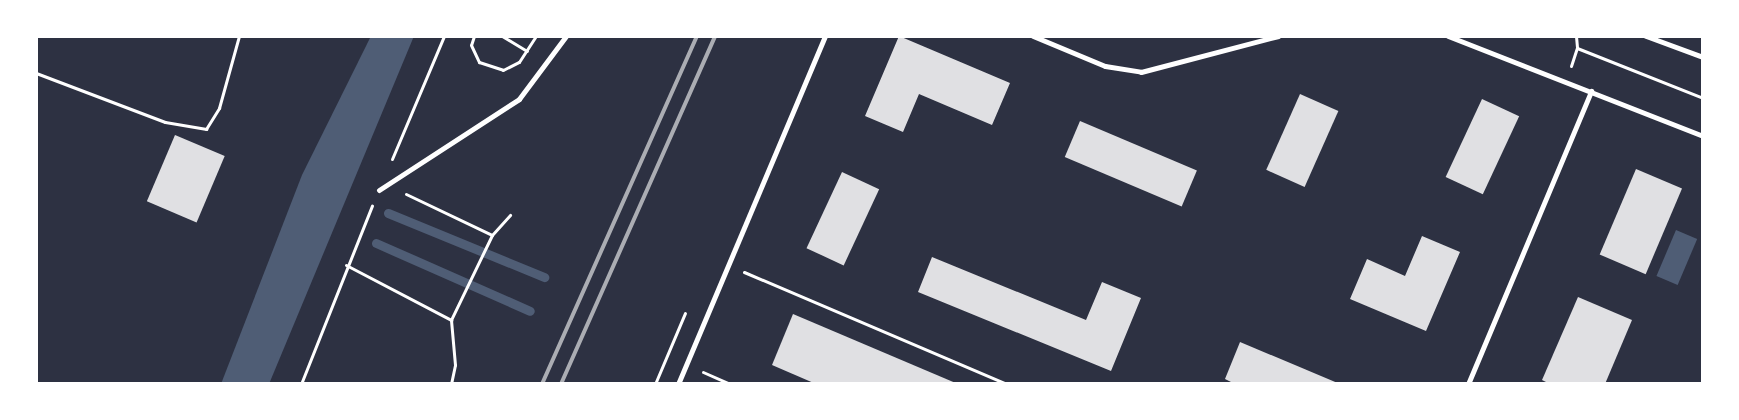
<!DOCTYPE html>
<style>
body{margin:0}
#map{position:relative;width:1739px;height:420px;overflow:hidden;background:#2d3142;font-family:Montserrat,sans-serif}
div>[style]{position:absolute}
.water>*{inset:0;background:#4f5d75;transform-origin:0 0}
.stream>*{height:9px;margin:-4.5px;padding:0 4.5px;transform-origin:4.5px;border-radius:4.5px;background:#4f5d75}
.building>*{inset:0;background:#e0e0e3;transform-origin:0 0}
.path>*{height:3px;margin:-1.5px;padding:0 1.5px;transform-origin:1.5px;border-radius:1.5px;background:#fff}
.minor>*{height:5px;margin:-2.5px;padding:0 2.5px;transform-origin:2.5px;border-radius:2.5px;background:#fff}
.rail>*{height:4px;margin:-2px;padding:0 2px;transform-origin:2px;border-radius:2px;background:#abadb3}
span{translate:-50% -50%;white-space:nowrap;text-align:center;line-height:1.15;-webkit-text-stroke:4.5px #fff;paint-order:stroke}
.frame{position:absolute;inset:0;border:38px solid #fff;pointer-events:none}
</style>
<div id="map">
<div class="water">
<i style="clip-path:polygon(371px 36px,414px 36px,269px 384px,221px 384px,302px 175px)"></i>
<i style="left:1676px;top:230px;width:23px;height:50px;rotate:23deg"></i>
</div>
<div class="stream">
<i style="left:388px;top:213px;width:169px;rotate:22.3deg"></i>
<i style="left:376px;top:243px;width:168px;rotate:23.8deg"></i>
</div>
<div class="building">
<i style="clip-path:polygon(899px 36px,1010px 83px,992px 125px,919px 94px,903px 132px,865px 116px)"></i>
<i style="left:1300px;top:94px;width:42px;height:83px;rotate:24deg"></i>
<i style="left:1482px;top:99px;width:41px;height:86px;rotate:25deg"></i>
<i style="left:1080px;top:121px;width:127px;height:39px;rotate:23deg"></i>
<i style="left:175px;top:135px;width:54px;height:72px;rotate:23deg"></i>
<i style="left:1636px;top:169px;width:50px;height:93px;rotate:23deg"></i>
<i style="left:842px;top:172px;width:41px;height:84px;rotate:25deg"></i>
<i style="clip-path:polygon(1422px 236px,1460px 252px,1426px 331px,1350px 299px,1367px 259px,1405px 276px)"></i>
<i style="clip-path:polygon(932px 257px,1086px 320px,1102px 282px,1141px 298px,1111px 371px,918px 292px)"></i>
<i style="clip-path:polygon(1578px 297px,1632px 320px,1605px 384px,1550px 384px,1542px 380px)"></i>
<i style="clip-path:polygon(793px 314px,958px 384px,816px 384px,772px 365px)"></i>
<i style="clip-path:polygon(1240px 342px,1340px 384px,1235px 384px,1225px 379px)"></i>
</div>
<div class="path">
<i style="left:474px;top:36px;width:9px;rotate:108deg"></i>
<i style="left:471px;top:45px;width:19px;rotate:65deg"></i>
<i style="left:479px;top:62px;width:25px;rotate:18deg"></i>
<i style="left:503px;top:70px;width:18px;rotate:-27deg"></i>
<i style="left:519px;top:62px;width:31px;rotate:-57deg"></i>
<i style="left:502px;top:36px;width:29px;rotate:31deg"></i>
<i style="left:1135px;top:36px;width:18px"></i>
<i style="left:1576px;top:36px;width:12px;rotate:85deg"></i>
<i style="left:1577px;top:48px;width:136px;rotate:21.6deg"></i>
<i style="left:1571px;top:66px;width:19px;rotate:-72deg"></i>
<i style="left:36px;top:73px;width:138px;rotate:20.8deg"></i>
<i style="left:165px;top:122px;width:42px;rotate:9.7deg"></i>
<i style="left:206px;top:129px;width:25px;rotate:-58deg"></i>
<i style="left:219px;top:108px;width:75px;rotate:-74.5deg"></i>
<i style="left:392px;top:159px;width:134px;rotate:-67.1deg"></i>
<i style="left:406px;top:194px;width:95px;rotate:25.5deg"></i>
<i style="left:492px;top:235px;width:94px;rotate:115.8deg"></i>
<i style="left:492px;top:235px;width:27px;rotate:-48deg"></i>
<i style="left:346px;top:265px;width:119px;rotate:27.6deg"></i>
<i style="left:451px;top:320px;width:45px;rotate:84.9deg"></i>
<i style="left:455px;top:365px;width:19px;rotate:102deg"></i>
<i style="left:744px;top:272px;width:286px;rotate:23.1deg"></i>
<i style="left:703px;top:372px;width:30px;rotate:24deg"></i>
<i style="left:301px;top:384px;width:192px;rotate:-68.3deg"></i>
<i style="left:655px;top:384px;width:77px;rotate:-67.1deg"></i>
</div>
<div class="minor">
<i style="left:1033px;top:36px;width:78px;rotate:22.6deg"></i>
<i style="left:1105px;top:66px;width:36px;rotate:9deg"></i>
<i style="left:1141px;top:72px;width:142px;rotate:-14.7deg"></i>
<i style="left:1448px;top:36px;width:274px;rotate:21.4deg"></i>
<i style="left:1646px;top:36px;width:61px;rotate:20.2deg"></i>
<i style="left:379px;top:190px;width:167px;rotate:-33deg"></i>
<i style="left:519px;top:99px;width:79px;rotate:-53.3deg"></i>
<i style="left:678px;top:384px;width:378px;rotate:-67.1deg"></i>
<i style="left:1468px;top:384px;width:318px;rotate:-67.2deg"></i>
</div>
<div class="rail">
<i style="left:542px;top:384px;width:381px;rotate:-66deg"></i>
<i style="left:561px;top:384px;width:381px;rotate:-66.1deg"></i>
</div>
<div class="frame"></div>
</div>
